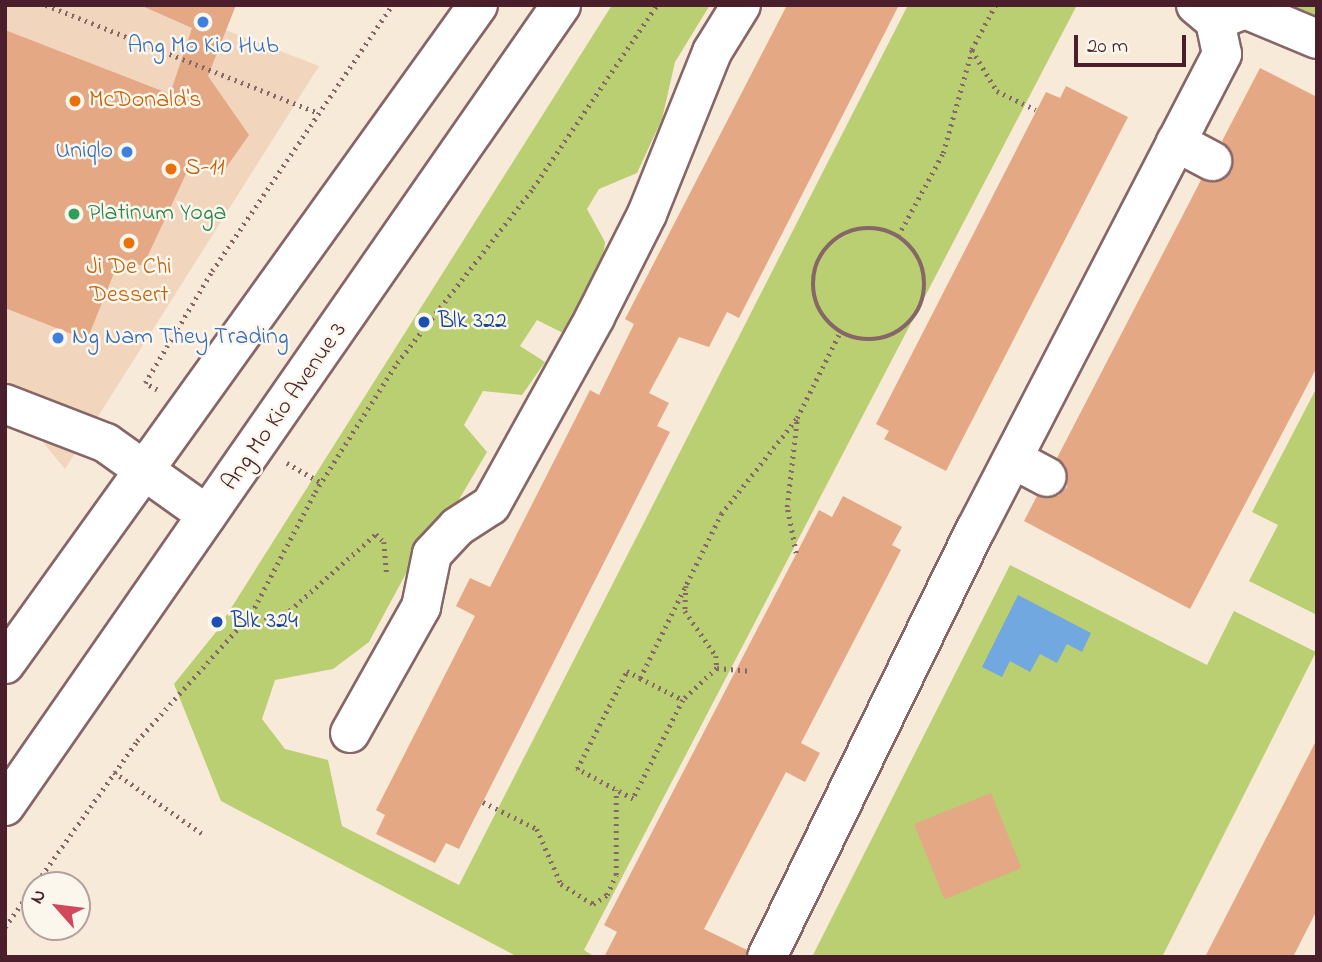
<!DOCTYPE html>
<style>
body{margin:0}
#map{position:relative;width:1322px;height:962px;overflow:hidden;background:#f8ead8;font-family:"Indie Flower",sans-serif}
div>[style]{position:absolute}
.built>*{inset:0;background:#f1d5bd}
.green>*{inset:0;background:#bace72}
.water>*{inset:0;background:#70a8df}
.building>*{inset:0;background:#e4a884;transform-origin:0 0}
.path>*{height:4.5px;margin-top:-2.25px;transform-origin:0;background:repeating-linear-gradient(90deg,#876668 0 2px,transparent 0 7px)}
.path>.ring{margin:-2.25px;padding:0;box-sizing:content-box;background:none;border:4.5px solid #876668;border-radius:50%}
.roads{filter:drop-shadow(2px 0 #876668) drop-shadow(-2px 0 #876668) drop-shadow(0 2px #876668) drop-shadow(0 -2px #876668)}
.minor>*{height:38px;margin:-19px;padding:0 19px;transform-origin:19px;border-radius:19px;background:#fff}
.major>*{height:38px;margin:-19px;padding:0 19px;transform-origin:19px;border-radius:19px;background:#fff}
.dots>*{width:19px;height:19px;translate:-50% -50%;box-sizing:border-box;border:4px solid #fbf7ec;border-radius:50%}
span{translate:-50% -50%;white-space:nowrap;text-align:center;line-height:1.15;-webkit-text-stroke:5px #fbf7ec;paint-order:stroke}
.shop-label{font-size:24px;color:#366cbe}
.right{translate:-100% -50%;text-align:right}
.left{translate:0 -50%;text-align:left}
.food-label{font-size:24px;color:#c56008}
.leisure-label{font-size:24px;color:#27864d}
.transit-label{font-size:24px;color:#164399}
.street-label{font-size:24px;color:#4a1f2b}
.frame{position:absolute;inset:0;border:7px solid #4a1f2b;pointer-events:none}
.north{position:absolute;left:21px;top:871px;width:70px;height:70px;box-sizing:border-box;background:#fbf7ec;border:2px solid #b4a19f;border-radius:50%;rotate:298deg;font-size:19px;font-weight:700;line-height:28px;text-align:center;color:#4a1f2b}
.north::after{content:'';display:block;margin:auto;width:24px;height:32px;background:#d1495b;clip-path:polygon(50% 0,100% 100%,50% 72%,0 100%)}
.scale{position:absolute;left:1074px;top:35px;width:112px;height:32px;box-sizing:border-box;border:4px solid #4a1f2b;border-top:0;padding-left:9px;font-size:21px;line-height:24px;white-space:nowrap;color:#4a1f2b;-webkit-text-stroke:5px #fbf7ec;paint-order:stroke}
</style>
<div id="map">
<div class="built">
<i style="clip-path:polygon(5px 5px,161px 5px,319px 66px,65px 469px,42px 441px,5px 426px)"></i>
</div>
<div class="green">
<i style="clip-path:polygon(612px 5px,710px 5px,675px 62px,662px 119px,637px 173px,599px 189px,587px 209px,605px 242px,603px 262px,563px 333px,537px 320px,520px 346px,545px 362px,522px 395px,483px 391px,464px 425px,487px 452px,454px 508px,423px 542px,369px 642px,333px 669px,275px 680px,262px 719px,285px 749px,328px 760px,342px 826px,459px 885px,908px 5px,1077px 5px,584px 950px,595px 957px,518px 957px,221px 801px,174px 684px,216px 632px)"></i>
<i style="clip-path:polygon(1282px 5px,1317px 5px,1317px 24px)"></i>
<i style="clip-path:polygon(1317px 387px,1317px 615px,1249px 581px,1278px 525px,1252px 512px)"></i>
<i style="clip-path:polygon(1010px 565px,1207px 665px,1234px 611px,1316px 652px,1162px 957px,812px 957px)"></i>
</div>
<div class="water">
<i style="clip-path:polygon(1018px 595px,1091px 633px,1082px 652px,1067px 644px,1057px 663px,1040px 654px,1030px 672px,1010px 661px,1002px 677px,982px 667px)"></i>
</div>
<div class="building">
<i style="clip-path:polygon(140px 5px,236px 5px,208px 76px,249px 135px,221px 175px,192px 161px,143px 266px,120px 258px,87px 340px,5px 308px,5px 30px,170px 94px,192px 28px)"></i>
<i style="clip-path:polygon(787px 5px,899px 5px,739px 318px,727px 312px,709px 347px,679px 337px,649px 393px,669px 403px,657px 426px,670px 432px,459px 849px,446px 843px,435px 863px,376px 834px,385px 815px,376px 810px,475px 616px,456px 606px,470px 578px,490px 587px,590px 390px,599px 395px,634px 324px,625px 319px)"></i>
<i style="clip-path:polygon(1260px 68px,1317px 97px,1317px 367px,1190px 609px,1024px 521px,1037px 496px,1058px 496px,1067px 487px,1066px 466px,1057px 458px,1201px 180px,1223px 180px,1232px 171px,1231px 150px,1222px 141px)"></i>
<i style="clip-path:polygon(1066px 86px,1128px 117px,946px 471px,884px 439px,889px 431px,876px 424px,1046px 92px,1060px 98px)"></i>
<i style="clip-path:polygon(843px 496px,902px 527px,892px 545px,901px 550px,801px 743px,820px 753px,805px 782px,786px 772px,704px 929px,747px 950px,745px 957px,604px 957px,617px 932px,604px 925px,652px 832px,819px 510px,832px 517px)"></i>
<i style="clip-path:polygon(1317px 739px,1317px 910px,1293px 957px,1205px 957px)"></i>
<i style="left:991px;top:793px;width:81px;height:83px;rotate:68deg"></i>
</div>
<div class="path">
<i style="left:46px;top:5px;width:294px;rotate:21.6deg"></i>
<i style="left:996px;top:5px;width:51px;rotate:118.1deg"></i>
<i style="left:972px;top:50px;width:48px;rotate:58.6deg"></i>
<i style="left:997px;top:91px;width:43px;rotate:26deg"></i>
<i class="ring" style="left:813px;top:228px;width:107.5px;height:107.5px"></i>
<i style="left:898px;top:236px;width:94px;rotate:-61.5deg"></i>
<i style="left:943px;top:153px;width:107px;rotate:-74.3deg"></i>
<i style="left:157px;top:390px;width:14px;rotate:-150deg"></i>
<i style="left:145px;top:383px;width:131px;rotate:-59.1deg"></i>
<i style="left:212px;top:271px;width:321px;rotate:-55.9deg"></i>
<i style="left:287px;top:463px;width:39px;rotate:30deg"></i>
<i style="left:796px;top:553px;width:47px;rotate:-101.1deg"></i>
<i style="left:787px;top:507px;width:89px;rotate:-83.5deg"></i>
<i style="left:686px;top:586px;width:25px;rotate:92deg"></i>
<i style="left:685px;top:611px;width:55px;rotate:55.4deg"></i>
<i style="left:716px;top:656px;width:12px;rotate:85deg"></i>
<i style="left:717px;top:668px;width:47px;rotate:136.7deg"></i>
<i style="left:683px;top:700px;width:111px;rotate:116.8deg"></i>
<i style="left:633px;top:799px;width:64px;rotate:-151.8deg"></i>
<i style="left:577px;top:769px;width:110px;rotate:-63deg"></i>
<i style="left:627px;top:671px;width:15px;rotate:28deg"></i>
<i style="left:640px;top:678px;width:183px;rotate:-63.7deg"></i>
<i style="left:721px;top:514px;width:122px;rotate:-51.6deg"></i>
<i style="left:797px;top:418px;width:96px;rotate:-63.4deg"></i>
<i style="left:251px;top:614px;width:29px;rotate:12deg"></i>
<i style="left:279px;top:620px;width:130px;rotate:-41.6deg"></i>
<i style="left:376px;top:534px;width:11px;rotate:45deg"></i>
<i style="left:384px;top:542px;width:33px;rotate:85deg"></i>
<i style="left:717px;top:668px;width:35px;rotate:5deg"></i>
<i style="left:640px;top:678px;width:48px;rotate:27.1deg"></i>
<i style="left:114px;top:772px;width:110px;rotate:35deg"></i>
<i style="left:483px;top:802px;width:60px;rotate:26.6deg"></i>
<i style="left:537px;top:829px;width:60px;rotate:66.4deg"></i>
<i style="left:561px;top:884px;width:38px;rotate:32deg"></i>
<i style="left:593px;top:904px;width:17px;rotate:-33deg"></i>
<i style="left:607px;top:895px;width:22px;rotate:-66deg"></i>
<i style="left:616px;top:875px;width:85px;rotate:-90deg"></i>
<i style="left:5px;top:927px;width:228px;rotate:-54.6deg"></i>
<i style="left:137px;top:741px;width:171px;rotate:-48.1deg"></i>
<i style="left:251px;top:614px;width:138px;rotate:-62.3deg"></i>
<i style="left:315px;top:492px;width:153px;rotate:-57.6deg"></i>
<i style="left:397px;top:363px;width:222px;rotate:-52.1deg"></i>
<i style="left:533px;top:188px;width:221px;rotate:-55.9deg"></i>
</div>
<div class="roads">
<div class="minor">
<i style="left:1215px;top:21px;width:32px;rotate:-22deg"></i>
<i style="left:1245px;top:9px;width:78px;rotate:22.6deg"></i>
<i style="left:1176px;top:142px;width:41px;rotate:27.8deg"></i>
<i style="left:5px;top:404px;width:108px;rotate:21.1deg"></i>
<i style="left:106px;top:443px;width:124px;rotate:35.5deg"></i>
<i style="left:1013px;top:459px;width:38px;rotate:28deg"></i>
<i style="left:350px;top:733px;width:145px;rotate:-60.6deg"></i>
<i style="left:421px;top:607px;width:54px;rotate:-78.3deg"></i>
<i style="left:432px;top:554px;width:37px;rotate:-47deg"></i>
<i style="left:457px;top:527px;width:40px;rotate:-32.9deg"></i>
<i style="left:491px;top:505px;width:215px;rotate:-61deg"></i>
<i style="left:595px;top:317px;width:115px;rotate:-63.2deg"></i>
<i style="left:647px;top:214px;width:175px;rotate:-68.1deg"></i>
<i style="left:712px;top:52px;width:55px;rotate:-58.3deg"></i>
<i style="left:767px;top:957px;width:476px;rotate:-64deg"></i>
<i style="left:976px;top:529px;width:535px;rotate:-62.62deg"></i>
<i style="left:1222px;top:54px;width:34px;rotate:-102deg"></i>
<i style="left:1215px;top:21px;width:25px;rotate:-140deg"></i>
</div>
<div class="major">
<i style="left:5px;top:664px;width:811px;rotate:-54.33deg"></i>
<i style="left:5px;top:806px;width:975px;rotate:-55.23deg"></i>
</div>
</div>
<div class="dots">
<i style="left:203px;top:22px;background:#3f7fe0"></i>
<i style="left:75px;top:101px;background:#e8710a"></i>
<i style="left:127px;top:152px;background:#3f7fe0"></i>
<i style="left:171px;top:169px;background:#e8710a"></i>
<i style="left:74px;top:214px;background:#2e9e5b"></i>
<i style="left:129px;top:243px;background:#e8710a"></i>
<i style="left:424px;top:322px;background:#1a4fb4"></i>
<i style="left:58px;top:338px;background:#3f7fe0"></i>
<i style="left:217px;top:622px;background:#1a4fb4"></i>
</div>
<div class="shop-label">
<span style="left:203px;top:47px">Ang Mo Kio Hub</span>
<span class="right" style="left:113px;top:152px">Uniqlo</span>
<span class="left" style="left:72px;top:338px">Ng Nam They Trading</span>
</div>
<div class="food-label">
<span class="left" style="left:89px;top:101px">McDonald's</span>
<span class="left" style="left:185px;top:169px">S-11</span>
<span style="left:129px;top:282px">Ji De Chi<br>Dessert</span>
</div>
<div class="leisure-label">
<span class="left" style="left:88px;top:214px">Platinum Yoga</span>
</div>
<div class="transit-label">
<span class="left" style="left:438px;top:322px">Blk 322</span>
<span class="left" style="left:231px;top:622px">Blk 324</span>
</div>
<div class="street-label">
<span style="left:285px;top:407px;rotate:-55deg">Ang Mo Kio Avenue 3</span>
</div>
<div class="frame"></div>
<div class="north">N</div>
<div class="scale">20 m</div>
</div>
